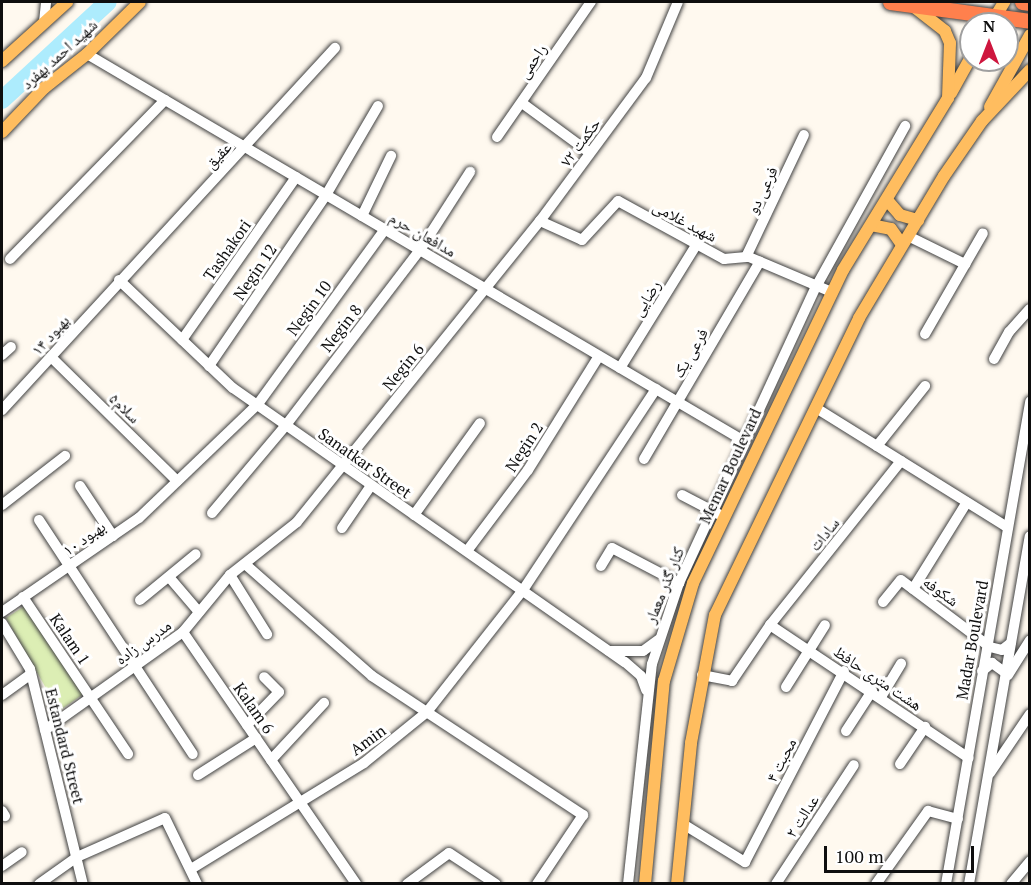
<!DOCTYPE html>
<html>
<head>
<meta charset="utf-8">
<style>
  body { margin:0 }
  #map { position:relative; width:1031px; height:885px; overflow:hidden; background:#fff9ef; font-family:"PT Serif","Noto Naskh Arabic",serif }
  div>[style] { position:absolute }
  .green>* { inset:0; background:#dceeb4 }
  .river>* { height:18px; margin:-9px; padding:0 9px; transform-origin:9px; border-radius:9px; background:#adecfd }
  .roads { filter:drop-shadow(0 0 2px #414141) drop-shadow(0 0 2px #414141) }
  .minor>* { height:10px; margin:-5px; padding:0 5px; transform-origin:5px; border-radius:5px; background:#fff }
  .major>* { height:12px; margin:-6px; padding:0 6px; transform-origin:6px; border-radius:6px; background:#ffbd5f }
  .highway>* { height:15px; margin:-7.5px; padding:0 7.5px; transform-origin:7.5px; border-radius:7.5px; background:#ff804d }
  span { translate:-50% -50%; white-space:nowrap; text-align:center; line-height:1.15; -webkit-text-stroke:6px #fff; paint-order:stroke }
  .street-label { font-size:16px; color:#0e0e0e }
  .frame { position:absolute; inset:0; border:3px solid #0e0e0e; pointer-events:none }
  .north { position:absolute; left:959px; top:12px; width:60px; height:60px; box-sizing:border-box; background:#fff; border:2px solid #9f9f9f; border-radius:50%; rotate:0deg; font-size:16px; font-weight:700; line-height:24px; text-align:center; color:#0e0e0e }
  .north::after { content:''; display:block; margin:auto; width:21px; height:27px; background:#ce163e; clip-path:polygon(50% 0,100% 100%,50% 72%,0 100%) }
  .scale { position:absolute; left:824px; top:846px; width:150px; height:27px; box-sizing:border-box; border:3px solid #0e0e0e; border-top:0; padding-left:8px; font-size:18px; line-height:21px; white-space:nowrap; color:#0e0e0e; -webkit-text-stroke:4px #fff; paint-order:stroke }
</style>
</head>
<body>
<div id="map">
  <div class="green">
    <div style="clip-path:polygon(26px 605px,85px 693px,59px 711px,6px 618px)"></div>
  </div>
  <div class="river">
    <div style="left:2px;top:100px;width:144px;rotate:-42.8deg"></div>
  </div>
  <div class="roads">
    <div class="minor">
      <div style="left:44px;top:22px;width:20px;rotate:-84deg"></div>
      <div style="left:87px;top:54px;width:763px;rotate:30.5deg"></div>
      <div style="left:522px;top:103px;width:84px;rotate:36.3deg"></div>
      <div style="left:497px;top:137px;width:165px;rotate:-55.2deg"></div>
      <div style="left:362px;top:216px;width:67px;rotate:-64.2deg"></div>
      <div style="left:540px;top:221px;width:46px;rotate:24.3deg"></div>
      <div style="left:582px;top:240px;width:53px;rotate:-47.3deg"></div>
      <div style="left:618px;top:201px;width:121px;rotate:28.7deg"></div>
      <div style="left:724px;top:259px;width:25px;rotate:-5deg"></div>
      <div style="left:749px;top:257px;width:90px;rotate:22.9deg"></div>
      <div style="left:908px;top:236px;width:64px;rotate:26.2deg"></div>
      <div style="left:746px;top:257px;width:135px;rotate:-64.6deg"></div>
      <div style="left:10px;top:259px;width:222px;rotate:-45.7deg"></div>
      <div style="left:119px;top:280px;width:157px;rotate:43.5deg"></div>
      <div style="left:233px;top:388px;width:478px;rotate:35deg"></div>
      <div style="left:625px;top:662px;width:21px;rotate:41deg"></div>
      <div style="left:641px;top:676px;width:15px;rotate:70deg"></div>
      <div style="left:925px;top:334px;width:116px;rotate:-60.1deg"></div>
      <div style="left:182px;top:340px;width:199px;rotate:-55deg"></div>
      <div style="left:2px;top:355px;width:12px;rotate:-42deg"></div>
      <div style="left:51px;top:357px;width:177px;rotate:44.5deg"></div>
      <div style="left:994px;top:359px;width:31px;rotate:-61deg"></div>
      <div style="left:1009px;top:332px;width:31px;rotate:-48deg"></div>
      <div style="left:209px;top:366px;width:207px;rotate:-55.6deg"></div>
      <div style="left:326px;top:195px;width:103px;rotate:-59.7deg"></div>
      <div style="left:620px;top:368px;width:146px;rotate:-58.2deg"></div>
      <div style="left:816px;top:408px;width:225px;rotate:31.9deg"></div>
      <div style="left:2px;top:410px;width:492px;rotate:-47.4deg"></div>
      <div style="left:877px;top:446px;width:77px;rotate:-51.3deg"></div>
      <div style="left:644px;top:459px;width:229px;rotate:-59.6deg"></div>
      <div style="left:80px;top:486px;width:60px;rotate:56.6deg"></div>
      <div style="left:682px;top:495px;width:47px;rotate:27.6deg"></div>
      <div style="left:2px;top:505px;width:80px;rotate:-37.9deg"></div>
      <div style="left:212px;top:513px;width:115px;rotate:-49.9deg"></div>
      <div style="left:286px;top:425px;width:220px;rotate:-52.6deg"></div>
      <div style="left:420px;top:250px;width:93px;rotate:-57.3deg"></div>
      <div style="left:414px;top:515px;width:113px;rotate:-54.3deg"></div>
      <div style="left:39px;top:520px;width:280px;rotate:56.7deg"></div>
      <div style="left:342px;top:528px;width:50px;rotate:-55.7deg"></div>
      <div style="left:467px;top:551px;width:101px;rotate:-53deg"></div>
      <div style="left:528px;top:470px;width:134px;rotate:-58.1deg"></div>
      <div style="left:245px;top:564px;width:169px;rotate:41.4deg"></div>
      <div style="left:372px;top:676px;width:253px;rotate:33.4deg"></div>
      <div style="left:583px;top:815px;width:83px;rotate:123.7deg"></div>
      <div style="left:601px;top:566px;width:21px;rotate:-59deg"></div>
      <div style="left:612px;top:548px;width:76px;rotate:27.6deg"></div>
      <div style="left:230px;top:575px;width:70px;rotate:57.9deg"></div>
      <div style="left:169px;top:577px;width:46px;rotate:49.4deg"></div>
      <div style="left:913px;top:589px;width:102px;rotate:-58.2deg"></div>
      <div style="left:23px;top:597px;width:189px;rotate:56.2deg"></div>
      <div style="left:140px;top:600px;width:72px;rotate:-39.4deg"></div>
      <div style="left:883px;top:602px;width:28px;rotate:-51deg"></div>
      <div style="left:901px;top:580px;width:111px;rotate:37deg"></div>
      <div style="left:990px;top:647px;width:12px;rotate:14deg"></div>
      <div style="left:1002px;top:650px;width:11px;rotate:-38deg"></div>
      <div style="left:2px;top:612px;width:166px;rotate:-34.5deg"></div>
      <div style="left:139px;top:518px;width:165px;rotate:-43.8deg"></div>
      <div style="left:258px;top:404px;width:216px;rotate:-54deg"></div>
      <div style="left:2px;top:623px;width:54px;rotate:58.7deg"></div>
      <div style="left:30px;top:669px;width:221px;rotate:76.2deg"></div>
      <div style="left:770px;top:625px;width:239px;rotate:33.8deg"></div>
      <div style="left:183px;top:632px;width:306px;rotate:55.5deg"></div>
      <div style="left:609px;top:651px;width:34px"></div>
      <div style="left:643px;top:651px;width:19px;rotate:-36deg"></div>
      <div style="left:982px;top:671px;width:13px;rotate:-39deg"></div>
      <div style="left:992px;top:663px;width:17px;rotate:36deg"></div>
      <div style="left:702px;top:675px;width:31px;rotate:11deg"></div>
      <div style="left:732px;top:681px;width:68px;rotate:-55.8deg"></div>
      <div style="left:770px;top:625px;width:210px;rotate:-51.4deg"></div>
      <div style="left:1008px;top:675px;width:41px;rotate:-57.8deg"></div>
      <div style="left:786px;top:687px;width:73px;rotate:-57.8deg"></div>
      <div style="left:2px;top:695px;width:36px;rotate:-36deg"></div>
      <div style="left:881px;top:697px;width:39px;rotate:-59deg"></div>
      <div style="left:247px;top:725px;width:46px;rotate:-45.9deg"></div>
      <div style="left:279px;top:692px;width:21px;rotate:-135deg"></div>
      <div style="left:45px;top:730px;width:169px;rotate:-35.4deg"></div>
      <div style="left:183px;top:632px;width:74px;rotate:-50.5deg"></div>
      <div style="left:230px;top:575px;width:85px;rotate:-38.3deg"></div>
      <div style="left:297px;top:522px;width:387px;rotate:-51.1deg"></div>
      <div style="left:540px;top:221px;width:178px;rotate:-53.5deg"></div>
      <div style="left:646px;top:78px;width:82px;rotate:-67.2deg"></div>
      <div style="left:846px;top:731px;width:48px;rotate:-57deg"></div>
      <div style="left:271px;top:760px;width:78px;rotate:-47.1deg"></div>
      <div style="left:900px;top:764px;width:45px;rotate:-56deg"></div>
      <div style="left:990px;top:773px;width:71px;rotate:-55.9deg"></div>
      <div style="left:198px;top:775px;width:69px;rotate:-32.5deg"></div>
      <div style="left:2px;top:811px;width:6px;rotate:59deg"></div>
      <div style="left:683px;top:824px;width:73px;rotate:31.5deg"></div>
      <div style="left:745px;top:862px;width:215px;rotate:-62.6deg"></div>
      <div style="left:2px;top:866px;width:24px;rotate:-35deg"></div>
      <div style="left:191px;top:869px;width:203px;rotate:-31.5deg"></div>
      <div style="left:364px;top:763px;width:81px;rotate:-39deg"></div>
      <div style="left:427px;top:712px;width:155px;rotate:-51.8deg"></div>
      <div style="left:523px;top:590px;width:241px;rotate:-56.5deg"></div>
      <div style="left:39px;top:884px;width:47px;rotate:-35.4deg"></div>
      <div style="left:77px;top:857px;width:96px;rotate:-23.9deg"></div>
      <div style="left:165px;top:818px;width:73px;rotate:64.1deg"></div>
      <div style="left:407px;top:884px;width:52px;rotate:-36.4deg"></div>
      <div style="left:449px;top:853px;width:56px;rotate:33.4deg"></div>
      <div style="left:628px;top:884px;width:221px;rotate:-83.8deg"></div>
      <div style="left:652px;top:664px;width:85px;rotate:-71.6deg"></div>
      <div style="left:679px;top:583px;width:328px;rotate:-65.2deg"></div>
      <div style="left:817px;top:285px;width:182px;rotate:-61deg"></div>
      <div style="left:776px;top:884px;width:142px;rotate:-56.8deg"></div>
      <div style="left:876px;top:884px;width:90px;rotate:-54.5deg"></div>
      <div style="left:928px;top:811px;width:31px;rotate:15deg"></div>
      <div style="left:946px;top:884px;width:490px;rotate:-80.1deg"></div>
      <div style="left:969px;top:884px;width:353px;rotate:-80.1deg"></div>
      <div style="left:1011px;top:884px;width:30px;rotate:-50deg"></div>
    </div>
    <div class="major">
      <div style="left:991px;top:24px;width:26px;rotate:-59deg"></div>
      <div style="left:2px;top:61px;width:88px;rotate:-42.2deg"></div>
      <div style="left:951px;top:93px;width:41px;rotate:-60.9deg"></div>
      <div style="left:990px;top:107px;width:82px;rotate:-60.9deg"></div>
      <div style="left:2px;top:132px;width:61px;rotate:-46.3deg"></div>
      <div style="left:44px;top:88px;width:55px;rotate:-38.3deg"></div>
      <div style="left:87px;top:54px;width:74px;rotate:-44.5deg"></div>
      <div style="left:887px;top:200px;width:20px;rotate:49deg"></div>
      <div style="left:900px;top:215px;width:19px;rotate:16deg"></div>
      <div style="left:871px;top:225px;width:20px;rotate:11deg"></div>
      <div style="left:891px;top:229px;width:19px;rotate:55deg"></div>
      <div style="left:645px;top:884px;width:204px;rotate:-84.7deg"></div>
      <div style="left:664px;top:681px;width:102px;rotate:-73.5deg"></div>
      <div style="left:693px;top:583px;width:347px;rotate:-64.4deg"></div>
      <div style="left:843px;top:270px;width:202px;rotate:-58.6deg"></div>
      <div style="left:948px;top:98px;width:55px;rotate:-87.9deg"></div>
      <div style="left:950px;top:43px;width:13px;rotate:-113deg"></div>
      <div style="left:945px;top:31px;width:39px;rotate:-142deg"></div>
      <div style="left:677px;top:884px;width:142px;rotate:-84.3deg"></div>
      <div style="left:691px;top:743px;width:130px;rotate:-79.4deg"></div>
      <div style="left:715px;top:615px;width:330px;rotate:-64.1deg"></div>
      <div style="left:859px;top:318px;width:165px;rotate:-59.1deg"></div>
      <div style="left:944px;top:176px;width:67px;rotate:-55.4deg"></div>
      <div style="left:982px;top:121px;width:70px;rotate:-46.7deg"></div>
    </div>
    <div class="highway">
      <div style="left:890px;top:2px;width:141px;rotate:7.7deg"></div>
      <div style="left:1022px;top:2px;width:8px;rotate:7deg"></div>
    </div>
  </div>
  <div class="street-label">
    <span style="left:59px;top:54px;rotate:-42deg">شهید احمد بهفرد</span>
    <span style="left:532px;top:61px;rotate:-56deg">راحمی</span>
    <span style="left:580px;top:142px;rotate:-53deg">حکمت ۷۲</span>
    <span style="left:218px;top:155px;rotate:-46deg">عقیق</span>
    <span style="left:762px;top:190px;rotate:-64deg">فرعی دو</span>
    <span style="left:685px;top:221px;rotate:28deg">شهید غلامی</span>
    <span style="left:423px;top:234px;rotate:30deg">مدافعان حرم</span>
    <span style="left:227px;top:250px;rotate:-55deg">Tashakori</span>
    <span style="left:255px;top:272px;rotate:-56deg">Negin 12</span>
    <span style="left:646px;top:298px;rotate:-58deg">رضایی</span>
    <span style="left:309px;top:308px;rotate:-54deg">Negin 10</span>
    <span style="left:341px;top:328px;rotate:-52deg">Negin 8</span>
    <span style="left:50px;top:335px;rotate:-48deg">بهبود ۱۴</span>
    <span style="left:690px;top:353px;rotate:-60deg">فرعی یک</span>
    <span style="left:403px;top:367px;rotate:-51deg">Negin 6</span>
    <span style="left:125px;top:408px;rotate:44deg">سلام۵</span>
    <span style="left:524px;top:447px;rotate:-57deg">Negin 2</span>
    <span style="left:365px;top:463px;rotate:35deg">Sanatkar Street</span>
    <span style="left:730px;top:466px;rotate:-65deg">Memar Boulevard</span>
    <span style="left:824px;top:534px;rotate:-51deg">سادات</span>
    <span style="left:84px;top:538px;rotate:-35deg">بهبود ۱۰</span>
    <span style="left:664px;top:585px;rotate:-68deg">کنار گذر معمار</span>
    <span style="left:941px;top:591px;rotate:36deg">شکوفه</span>
    <span style="left:70px;top:639px;rotate:56deg">Kalam 1</span>
    <span style="left:972px;top:640px;rotate:-80deg">Madar Boulevard</span>
    <span style="left:143px;top:642px;rotate:-36deg">مدرس زاده</span>
    <span style="left:878px;top:678px;rotate:34deg">هشت متری حافظ</span>
    <span style="left:254px;top:708px;rotate:55deg">Kalam 6</span>
    <span style="left:368px;top:740px;rotate:-36deg">Amin</span>
    <span style="left:65px;top:746px;rotate:76deg">Estandard Street</span>
    <span style="left:781px;top:760px;rotate:-63deg">محبت ۴</span>
    <span style="left:802px;top:816px;rotate:-57deg">عدالت ۲</span>
  </div>
  <div class="frame"></div>
  <div class="north">N</div>
  <div class="scale">100 m</div>
</div>
</body>
</html>
